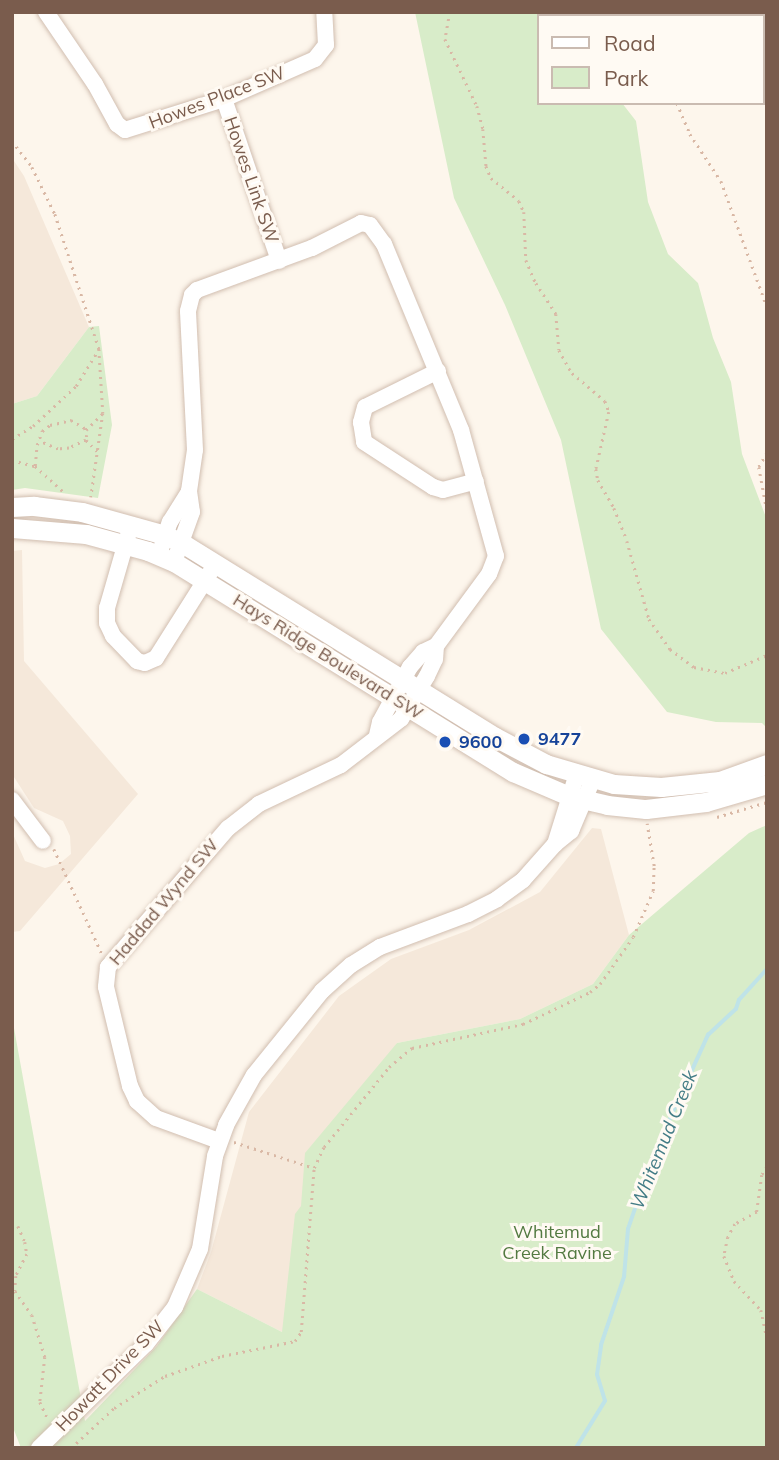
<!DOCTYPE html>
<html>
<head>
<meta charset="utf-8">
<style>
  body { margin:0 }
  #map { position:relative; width:779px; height:1460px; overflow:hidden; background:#fdf6ec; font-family:Mulish,sans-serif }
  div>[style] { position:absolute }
  .residential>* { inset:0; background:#f5e8da }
  .green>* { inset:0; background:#d8ecc9 }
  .stream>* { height:3.5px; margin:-1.75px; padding:0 1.75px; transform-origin:1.75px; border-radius:1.75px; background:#bfe3e8 }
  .path>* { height:2.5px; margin-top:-1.25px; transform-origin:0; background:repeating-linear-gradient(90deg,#d9b8a5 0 2px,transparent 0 7px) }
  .roads { filter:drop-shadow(0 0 2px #d1beb0) drop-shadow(0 0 2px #d1beb0) }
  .minor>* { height:16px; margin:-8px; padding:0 8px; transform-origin:8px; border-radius:8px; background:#fff }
  .tertiary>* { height:19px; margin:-9.5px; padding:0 9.5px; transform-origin:9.5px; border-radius:9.5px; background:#fff }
  .dots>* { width:19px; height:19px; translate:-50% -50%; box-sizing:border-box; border:4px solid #fffaf3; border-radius:50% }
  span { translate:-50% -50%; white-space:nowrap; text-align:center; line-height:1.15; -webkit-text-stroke:6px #fffaf3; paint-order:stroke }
  .street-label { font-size:18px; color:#7a5c4d }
  .transit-label { font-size:18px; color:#164399; font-weight:700 }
  .left { translate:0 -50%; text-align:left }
  .park-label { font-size:18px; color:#537a41 }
  .water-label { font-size:19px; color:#437c86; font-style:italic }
  .frame { position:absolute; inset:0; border:14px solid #7a5c4d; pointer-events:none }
  .legend { position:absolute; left:537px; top:14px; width:228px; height:91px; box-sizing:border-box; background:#fffaf3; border:2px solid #cabbb1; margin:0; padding:9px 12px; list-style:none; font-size:21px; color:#7a5c4d }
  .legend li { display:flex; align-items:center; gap:14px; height:35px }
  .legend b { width:35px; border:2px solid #cabbb1 }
</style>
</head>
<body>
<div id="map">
  <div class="residential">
    <div style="clip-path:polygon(12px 158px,24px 176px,89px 327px,37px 396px,12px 404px)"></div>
    <div style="clip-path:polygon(22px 550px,24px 661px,138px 794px,20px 931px,12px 932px,12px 832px,25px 861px,45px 868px,59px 864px,71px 854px,70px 836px,63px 821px,34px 808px,12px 774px,12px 551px)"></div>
    <div style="clip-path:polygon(592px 828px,601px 829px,629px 935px,593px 984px,520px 1019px,397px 1043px,290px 1336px,197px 1289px,211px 1252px,249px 1112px,339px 996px,391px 959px,469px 930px,540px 892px)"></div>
  </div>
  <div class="green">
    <div style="clip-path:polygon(415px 12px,569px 12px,571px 16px,539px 16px,539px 103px,622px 103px,636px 121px,648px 202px,668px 254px,698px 283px,713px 338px,731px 382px,742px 454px,767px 520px,767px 728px,762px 723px,716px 722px,667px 712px,601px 629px,561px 440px,505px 305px,454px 198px)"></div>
    <div style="clip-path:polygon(99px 326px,112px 425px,98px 498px,25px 488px,12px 490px,12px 404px,37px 396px,89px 327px)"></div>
    <div style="clip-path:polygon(767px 825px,767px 1448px,21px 1448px,12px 1425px,12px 1017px,85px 1421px,157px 1346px,197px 1289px,282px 1332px,295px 1214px,301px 1206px,305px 1153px,397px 1043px,520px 1019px,593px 984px,629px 935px,749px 833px)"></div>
  </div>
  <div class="stream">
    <div style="left:576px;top:1448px;width:55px;rotate:-58.3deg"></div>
    <div style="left:605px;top:1401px;width:27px;rotate:-107deg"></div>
    <div style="left:597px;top:1375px;width:30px;rotate:-82deg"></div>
    <div style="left:601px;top:1345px;width:72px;rotate:-71.3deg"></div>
    <div style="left:624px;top:1277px;width:48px;rotate:-85.2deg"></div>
    <div style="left:628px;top:1229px;width:79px;rotate:-70.9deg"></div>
    <div style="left:654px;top:1154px;width:131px;rotate:-65.6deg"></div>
    <div style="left:708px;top:1035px;width:38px;rotate:-43deg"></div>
    <div style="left:736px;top:1009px;width:9px;rotate:-72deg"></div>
    <div style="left:739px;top:1000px;width:42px;rotate:-47.9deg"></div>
  </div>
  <div class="path">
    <div style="left:450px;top:12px;width:27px;rotate:100deg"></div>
    <div style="left:445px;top:39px;width:74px;rotate:64.5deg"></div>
    <div style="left:477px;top:106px;width:24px;rotate:75deg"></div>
    <div style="left:483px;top:129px;width:37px;rotate:85deg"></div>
    <div style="left:486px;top:166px;width:13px;rotate:67deg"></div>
    <div style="left:491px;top:178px;width:36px;rotate:39deg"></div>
    <div style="left:519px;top:201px;width:12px;rotate:66deg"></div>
    <div style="left:524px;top:212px;width:48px;rotate:87.6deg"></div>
    <div style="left:526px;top:260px;width:25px;rotate:67deg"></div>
    <div style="left:536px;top:283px;width:37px;rotate:57deg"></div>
    <div style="left:556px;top:314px;width:36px;rotate:85deg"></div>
    <div style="left:559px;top:350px;width:26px;rotate:61deg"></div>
    <div style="left:572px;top:373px;width:43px;rotate:40.3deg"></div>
    <div style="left:605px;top:401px;width:12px;rotate:70deg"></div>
    <div style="left:609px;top:412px;width:58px;rotate:102.8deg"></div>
    <div style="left:596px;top:469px;width:11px;rotate:80deg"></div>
    <div style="left:598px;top:480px;width:32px;rotate:60deg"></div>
    <div style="left:614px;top:508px;width:35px;rotate:68deg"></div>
    <div style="left:627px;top:541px;width:81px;rotate:74.2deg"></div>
    <div style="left:649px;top:619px;width:37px;rotate:55deg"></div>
    <div style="left:670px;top:649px;width:30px;rotate:37deg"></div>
    <div style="left:694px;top:667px;width:32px;rotate:11deg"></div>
    <div style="left:725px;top:673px;width:46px;rotate:-23.2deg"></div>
    <div style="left:660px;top:12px;width:4px;rotate:76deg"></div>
    <div style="left:677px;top:103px;width:34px;rotate:67deg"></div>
    <div style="left:690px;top:134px;width:56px;rotate:56.6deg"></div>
    <div style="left:721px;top:181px;width:134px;rotate:69.9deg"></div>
    <div style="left:12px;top:141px;width:33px;rotate:52deg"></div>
    <div style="left:32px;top:167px;width:52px;rotate:63.9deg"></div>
    <div style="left:55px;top:214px;width:142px;rotate:71.9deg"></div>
    <div style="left:99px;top:349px;width:64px;rotate:86.4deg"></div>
    <div style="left:103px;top:413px;width:85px;rotate:98.1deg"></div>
    <div style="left:86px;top:430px;width:24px;rotate:-45deg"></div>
    <div style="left:12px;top:439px;width:25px;rotate:-32deg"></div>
    <div style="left:33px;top:426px;width:59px;rotate:-42.9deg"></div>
    <div style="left:76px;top:386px;width:44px;rotate:-58.1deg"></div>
    <div style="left:86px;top:440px;width:16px;rotate:45deg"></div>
    <div style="left:767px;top:453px;width:16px;rotate:120deg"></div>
    <div style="left:759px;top:467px;width:45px;rotate:79.7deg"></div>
    <div style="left:12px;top:460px;width:24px;rotate:15deg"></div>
    <div style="left:35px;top:466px;width:39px;rotate:42deg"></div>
    <div style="left:35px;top:466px;width:21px;rotate:-85deg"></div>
    <div style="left:37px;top:445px;width:15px;rotate:-70deg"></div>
    <div style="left:42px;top:431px;width:10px;rotate:-37deg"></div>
    <div style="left:50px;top:425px;width:22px;rotate:-13deg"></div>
    <div style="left:71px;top:420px;width:16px;rotate:30deg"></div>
    <div style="left:85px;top:428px;width:7px;rotate:74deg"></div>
    <div style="left:87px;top:435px;width:5px;rotate:101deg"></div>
    <div style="left:86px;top:440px;width:19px;rotate:155deg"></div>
    <div style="left:69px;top:448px;width:11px;rotate:175deg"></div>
    <div style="left:58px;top:449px;width:21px;rotate:-157deg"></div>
    <div style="left:717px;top:817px;width:52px;rotate:-16.7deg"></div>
    <div style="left:54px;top:849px;width:115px;rotate:65.4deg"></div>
    <div style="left:234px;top:1142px;width:84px;rotate:18deg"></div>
    <div style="left:767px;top:1167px;width:9px;rotate:122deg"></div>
    <div style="left:762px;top:1175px;width:37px;rotate:98deg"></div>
    <div style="left:757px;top:1212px;width:25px;rotate:151deg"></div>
    <div style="left:735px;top:1224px;width:15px;rotate:118deg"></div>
    <div style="left:728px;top:1237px;width:19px;rotate:102deg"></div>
    <div style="left:724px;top:1256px;width:27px;rotate:68deg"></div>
    <div style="left:734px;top:1281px;width:40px;rotate:47deg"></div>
    <div style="left:761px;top:1310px;width:30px;rotate:78deg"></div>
    <div style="left:12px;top:1225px;width:6px;rotate:9deg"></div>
    <div style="left:18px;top:1226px;width:17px;rotate:66deg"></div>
    <div style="left:25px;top:1242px;width:12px;rotate:81deg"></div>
    <div style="left:27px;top:1254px;width:25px;rotate:117deg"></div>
    <div style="left:16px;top:1276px;width:15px;rotate:94deg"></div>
    <div style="left:15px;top:1291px;width:29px;rotate:55deg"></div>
    <div style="left:32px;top:1315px;width:44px;rotate:72.8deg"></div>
    <div style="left:45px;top:1357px;width:45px;rotate:96.3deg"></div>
    <div style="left:40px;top:1402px;width:19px;rotate:65deg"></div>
    <div style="left:71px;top:1448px;width:59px;rotate:-42.9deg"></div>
    <div style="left:114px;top:1408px;width:60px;rotate:-32.1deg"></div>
    <div style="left:165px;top:1376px;width:60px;rotate:-19.3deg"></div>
    <div style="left:222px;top:1356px;width:75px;rotate:-11.6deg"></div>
    <div style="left:295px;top:1341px;width:11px;rotate:-56deg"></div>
    <div style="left:301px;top:1332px;width:165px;rotate:-85.5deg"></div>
    <div style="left:314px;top:1168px;width:23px;rotate:-65deg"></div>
    <div style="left:324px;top:1147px;width:103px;rotate:-50.9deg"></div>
    <div style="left:389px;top:1067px;width:30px;rotate:-40deg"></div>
    <div style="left:412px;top:1048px;width:114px;rotate:-12.2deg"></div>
    <div style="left:523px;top:1024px;width:74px;rotate:-25.5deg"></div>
    <div style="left:590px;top:992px;width:13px;rotate:-39deg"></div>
    <div style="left:600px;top:984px;width:57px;rotate:-54.9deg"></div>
    <div style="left:633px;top:937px;width:50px;rotate:-66.5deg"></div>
    <div style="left:653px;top:891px;width:25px;rotate:-88deg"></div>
    <div style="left:654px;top:866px;width:43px;rotate:-99.5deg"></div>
  </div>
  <div class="roads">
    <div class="minor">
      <div style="left:46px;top:12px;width:87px;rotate:55.8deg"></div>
      <div style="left:95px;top:84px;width:46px;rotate:61.2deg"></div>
      <div style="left:117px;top:124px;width:10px;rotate:37deg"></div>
      <div style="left:125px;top:130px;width:104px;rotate:-17.4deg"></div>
      <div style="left:224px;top:99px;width:99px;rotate:-23.7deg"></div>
      <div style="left:315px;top:59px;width:18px;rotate:-52deg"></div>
      <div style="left:326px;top:45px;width:33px;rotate:-93deg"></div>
      <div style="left:224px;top:99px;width:171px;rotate:71.2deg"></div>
      <div style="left:438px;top:371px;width:81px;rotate:153.7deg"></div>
      <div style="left:365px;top:407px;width:16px;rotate:105deg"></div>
      <div style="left:361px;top:422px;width:20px;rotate:81deg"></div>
      <div style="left:364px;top:442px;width:82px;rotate:33.1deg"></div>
      <div style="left:433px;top:487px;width:10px;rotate:17deg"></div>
      <div style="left:443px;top:490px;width:34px;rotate:-15deg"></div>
      <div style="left:189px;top:491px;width:41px;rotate:-81.7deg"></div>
      <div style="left:195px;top:450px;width:139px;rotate:-92.9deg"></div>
      <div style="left:188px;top:311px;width:16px;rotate:-76deg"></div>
      <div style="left:192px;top:295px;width:7px;rotate:-45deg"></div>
      <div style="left:197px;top:290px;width:122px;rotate:-20.1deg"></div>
      <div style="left:312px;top:248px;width:55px;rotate:-27deg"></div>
      <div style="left:361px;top:223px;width:9px;rotate:13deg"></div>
      <div style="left:370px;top:225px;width:24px;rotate:54deg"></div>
      <div style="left:384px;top:244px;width:201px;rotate:67.5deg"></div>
      <div style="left:461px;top:430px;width:131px;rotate:74.5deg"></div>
      <div style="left:496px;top:556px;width:19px;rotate:111deg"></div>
      <div style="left:489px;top:574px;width:89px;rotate:126.4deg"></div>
      <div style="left:436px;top:646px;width:13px;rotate:94deg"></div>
      <div style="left:435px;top:659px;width:19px;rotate:115deg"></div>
      <div style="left:427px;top:676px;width:50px;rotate:121.2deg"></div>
      <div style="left:401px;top:719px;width:76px;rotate:142.5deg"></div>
      <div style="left:341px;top:765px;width:91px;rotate:154.6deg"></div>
      <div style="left:259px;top:804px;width:39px;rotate:142deg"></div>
      <div style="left:228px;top:828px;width:184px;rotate:130.8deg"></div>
      <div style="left:108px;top:967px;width:20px;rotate:96deg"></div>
      <div style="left:106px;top:987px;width:102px;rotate:76.4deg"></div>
      <div style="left:130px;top:1086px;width:17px;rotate:65deg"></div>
      <div style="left:137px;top:1101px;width:25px;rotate:42deg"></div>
      <div style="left:156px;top:1118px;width:67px;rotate:20.1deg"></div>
      <div style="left:131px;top:525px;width:86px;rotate:106.1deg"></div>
      <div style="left:107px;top:608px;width:15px;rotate:90deg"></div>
      <div style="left:107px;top:623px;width:14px;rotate:65deg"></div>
      <div style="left:113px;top:636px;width:35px;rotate:46deg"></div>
      <div style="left:137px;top:661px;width:8px;rotate:14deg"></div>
      <div style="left:145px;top:663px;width:12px;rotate:-24deg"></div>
      <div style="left:156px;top:658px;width:103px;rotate:-57.7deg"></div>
      <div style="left:159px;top:555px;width:35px;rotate:-72deg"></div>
      <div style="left:170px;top:522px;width:36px;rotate:-58deg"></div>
      <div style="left:189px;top:491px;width:21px;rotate:82deg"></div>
      <div style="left:192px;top:512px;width:53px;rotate:109.8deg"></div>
      <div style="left:377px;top:735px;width:13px;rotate:-77deg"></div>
      <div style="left:380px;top:722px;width:63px;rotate:-61.4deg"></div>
      <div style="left:410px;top:667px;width:20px;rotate:-49deg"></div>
      <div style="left:423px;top:652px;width:14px;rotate:-25deg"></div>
      <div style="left:12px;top:800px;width:51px;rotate:52.9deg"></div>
      <div style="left:555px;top:844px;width:73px;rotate:-72.6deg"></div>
      <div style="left:39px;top:1448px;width:149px;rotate:-44.2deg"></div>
      <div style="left:146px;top:1344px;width:47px;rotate:-51.9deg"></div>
      <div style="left:175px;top:1307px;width:63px;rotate:-66.7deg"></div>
      <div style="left:200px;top:1249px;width:94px;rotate:-80.8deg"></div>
      <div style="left:215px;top:1156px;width:33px;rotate:-70deg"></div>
      <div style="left:226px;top:1125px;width:57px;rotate:-60.8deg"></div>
      <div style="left:254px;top:1075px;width:108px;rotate:-51deg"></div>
      <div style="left:322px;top:991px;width:39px;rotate:-42deg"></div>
      <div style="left:351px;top:965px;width:34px;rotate:-32deg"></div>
      <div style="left:380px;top:947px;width:94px;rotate:-20.6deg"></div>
      <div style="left:468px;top:914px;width:33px;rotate:-27deg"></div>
      <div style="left:497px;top:899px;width:32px;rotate:-36deg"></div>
      <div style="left:523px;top:880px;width:48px;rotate:-48.4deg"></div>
      <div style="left:555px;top:844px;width:21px;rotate:-39deg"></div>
      <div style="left:571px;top:831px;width:56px;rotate:-67.1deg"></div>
    </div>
    <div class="tertiary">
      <div style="left:12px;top:507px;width:22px;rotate:-3deg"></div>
      <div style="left:34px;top:506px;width:48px;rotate:7.1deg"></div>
      <div style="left:82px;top:512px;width:86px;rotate:15.5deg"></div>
      <div style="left:165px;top:535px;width:19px;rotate:25deg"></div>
      <div style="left:182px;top:543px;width:368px;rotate:31.8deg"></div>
      <div style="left:495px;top:737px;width:58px;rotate:27.9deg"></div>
      <div style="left:546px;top:764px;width:71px;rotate:16.4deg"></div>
      <div style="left:614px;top:784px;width:47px;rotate:3.7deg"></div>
      <div style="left:661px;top:787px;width:59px;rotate:-5.8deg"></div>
      <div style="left:720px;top:781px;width:50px;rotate:-19.9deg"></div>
      <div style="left:12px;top:528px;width:74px;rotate:4.6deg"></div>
      <div style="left:86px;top:534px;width:64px;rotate:15.3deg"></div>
      <div style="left:148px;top:551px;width:28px;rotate:23deg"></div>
      <div style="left:174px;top:562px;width:399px;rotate:31.8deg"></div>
      <div style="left:513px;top:772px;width:61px;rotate:23.2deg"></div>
      <div style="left:569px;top:796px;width:39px;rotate:13deg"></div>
      <div style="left:607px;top:805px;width:39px;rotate:6deg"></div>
      <div style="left:646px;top:809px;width:60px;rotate:-6.7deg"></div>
      <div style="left:706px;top:802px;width:64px;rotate:-16.4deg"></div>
    </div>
  </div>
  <div class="dots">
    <div style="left:524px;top:739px;background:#1a4fb4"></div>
    <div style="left:445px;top:742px;background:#1a4fb4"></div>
  </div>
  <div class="street-label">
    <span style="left:217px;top:98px;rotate:-21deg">Howes Place SW</span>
    <span style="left:251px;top:180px;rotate:71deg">Howes Link SW</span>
    <span style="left:328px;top:657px;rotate:32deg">Hays Ridge Boulevard SW</span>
    <span style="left:164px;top:902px;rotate:-50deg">Haddad Wynd SW</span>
    <span style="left:110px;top:1376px;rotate:-46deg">Howatt Drive SW</span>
  </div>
  <div class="transit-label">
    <span class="left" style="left:538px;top:739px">9477</span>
    <span class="left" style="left:459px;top:742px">9600</span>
  </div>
  <div class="park-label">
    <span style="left:557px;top:1243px">Whitemud<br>Creek Ravine</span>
  </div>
  <div class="water-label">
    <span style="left:664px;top:1140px;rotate:-68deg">Whitemud Creek</span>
  </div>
  <div class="frame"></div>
  <ul class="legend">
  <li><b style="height:9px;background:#fff"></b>Road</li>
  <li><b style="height:19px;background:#d8ecc9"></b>Park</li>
  </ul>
</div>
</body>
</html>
